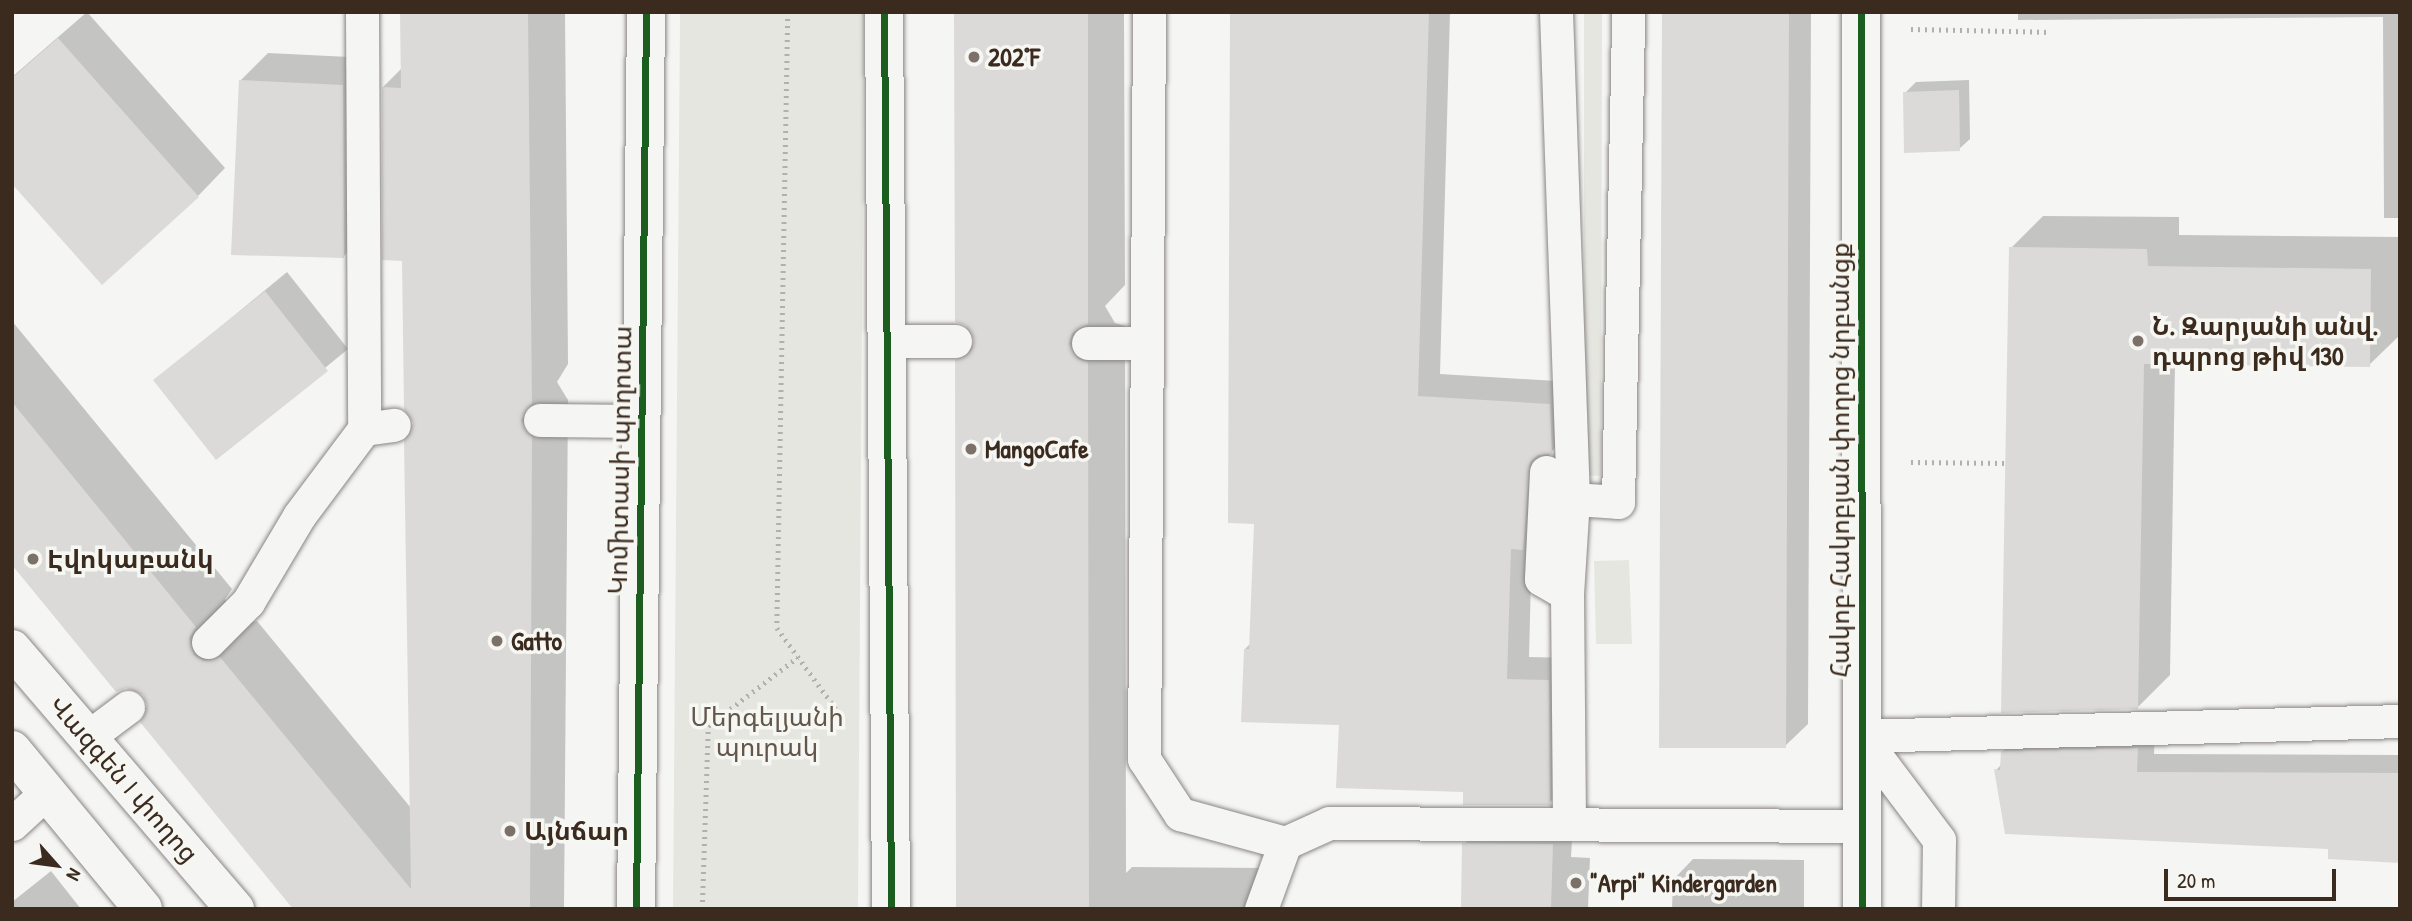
<!DOCTYPE html>
<html>
<head>
<meta charset="utf-8">
<style>
  body { margin:0 }
  #map { position:relative; width:2412px; height:921px; overflow:hidden; background:#f5f5f3; font-family:"Patrick Hand","Noto Sans Armenian",sans-serif }
  div>[style] { position:absolute }
  .green>* { inset:0; background:#e6e6e1 }
  .shadow>* { inset:0; background:#0003 }
  .building>* { inset:0; background:#dbdad8 }
  .path>* { height:4.5px; margin-top:-2.25px; transform-origin:0; background:repeating-linear-gradient(90deg,#b2b0ae 0 2px,transparent 0 7px) }
  .roads { filter:drop-shadow(0 0 2px #8a8683) drop-shadow(0 0 2px #8a8683) }
  .lane>* { height:33px; margin:-16.5px; padding:0 16.5px; transform-origin:16.5px; border-radius:16.5px; background:#f5f5f3 }
  .street>* { height:38px; margin:-19px; padding:0 19px; transform-origin:19px; border-radius:19px; background:#f5f5f3 }
  .secondary>* { height:38px; margin:-19px; padding:0 19px; transform-origin:19px; border-radius:19px; background:#f5f5f3 }
  .primary>* { height:38px; margin:-19px; padding:0 19px; transform-origin:19px; border-radius:19px; background:#f5f5f3 }
  .cycleway>* { height:7px; margin:-3.5px; padding:0 3.5px; transform-origin:3.5px; border-radius:3.5px; background:#1b5e20 }
  .dots>* { width:19px; height:19px; translate:-50% -50%; box-sizing:border-box; border:4px solid #f6f6f2; border-radius:50% }
  span { translate:-50% -50%; white-space:nowrap; text-align:center; line-height:1.15; -webkit-text-stroke:7px #f6f6f2; paint-order:stroke }
  .poi-label { font-size:26px; color:#3b2a1e; font-weight:700 }
  .left { translate:0 -50%; text-align:left }
  .street-label { font-size:26px; color:#3b2a1e }
  .park-label { font-size:26px; color:#63564b }
  .frame { position:absolute; inset:0; border:14px solid #3b2a1e; pointer-events:none }
  .north { position:absolute; left:21px; top:830px; width:70px; height:70px; -webkit-text-stroke:5px #f6f6f2; paint-order:stroke; rotate:118deg; font-size:19px; font-weight:700; line-height:28px; text-align:center; color:#3b2a1e }
  .north::after { content:''; display:block; margin:auto; width:24px; height:32px; background:#3b2a1e; clip-path:polygon(50% 0,100% 100%,50% 72%,0 100%) }
  .scale { position:absolute; left:2164px; top:869px; width:172px; height:32px; box-sizing:border-box; border:4px solid #3b2a1e; border-top:0; padding-left:9px; font-size:21px; line-height:24px; white-space:nowrap; color:#3b2a1e; -webkit-text-stroke:5px #f6f6f2; paint-order:stroke }
</style>
</head>
<body>
<div id="map">
  <div class="green">
    <div style="clip-path:polygon(680px 12px,864px 12px,858px 909px,673px 909px)"></div>
    <div style="clip-path:polygon(1584px 12px,1602px 12px,1601px 476px,1584px 475px)"></div>
    <div style="clip-path:polygon(1629px 560px,1632px 644px,1596px 644px,1594px 561px)"></div>
  </div>
  <div class="shadow">
    <div style="clip-path:polygon(87px 12px,225px 168px,198px 196px,12px 182px,12px 77px)"></div>
    <div style="clip-path:polygon(402px 12px,565px 12px,568px 364px,557px 382px,568px 400px,564px 909px,297px 909px,144px 694px,12px 563px,12px 321px,232px 589px,225px 599px,230px 618px,241px 625px,257px 621px,411px 808px,415px 423px,404px 259px,383px 87px,402px 68px)"></div>
    <div style="clip-path:polygon(956px 12px,1124px 12px,1125px 285px,1105px 306px,1115px 323px,1125px 326px,1126px 873px,1132px 867px,1268px 868px,1267px 909px,957px 909px,956px 361px,976px 342px)"></div>
    <div style="clip-path:polygon(1232px 12px,1450px 12px,1440px 374px,1572px 382px,1574px 430px,1550px 453px,1545px 525px,1532px 538px,1529px 657px,1570px 658px,1571px 781px,1549px 803px,1465px 790px,1341px 723px,1245px 649px,1251px 643px,1255px 522px)"></div>
    <div style="clip-path:polygon(1664px 12px,1811px 12px,1808px 724px,1785px 746px)"></div>
    <div style="clip-path:polygon(2018px 12px,2400px 12px,2400px 218px,2384px 218px,2383px 17px,2018px 20px)"></div>
    <div style="clip-path:polygon(268px 53px,370px 58px,371px 229px,343px 257px,240px 81px)"></div>
    <div style="clip-path:polygon(1969px 80px,1970px 139px,1959px 149px,1905px 93px,1916px 82px)"></div>
    <div style="clip-path:polygon(2043px 216px,2179px 217px,2179px 235px,2400px 237px,2400px 335px,2369px 365px,2175px 363px,2170px 675px,2138px 707px,2011px 248px)"></div>
    <div style="clip-path:polygon(287px 272px,348px 349px,217px 457px,156px 380px)"></div>
    <div style="clip-path:polygon(2155px 731px,2154px 754px,2400px 755px,2400px 851px,1996px 770px,2002px 764px,2002px 752px,2020px 734px)"></div>
    <div style="clip-path:polygon(1485px 823px,1573px 824px,1571px 857px,1590px 858px,1588px 909px,1463px 909px,1464px 844px)"></div>
    <div style="clip-path:polygon(1693px 859px,1804px 860px,1804px 909px,1672px 909px,1673px 880px)"></div>
    <div style="clip-path:polygon(51px 871px,81px 909px,12px 909px,12px 902px)"></div>
    <div style="clip-path:polygon(2400px 908px,2400px 909px,2228px 909px)"></div>
  </div>
  <div class="building">
    <div style="clip-path:polygon(400px 12px,528px 12px,532px 403px,521px 420px,532px 437px,530px 909px,293px 909px,140px 722px,147px 705px,143px 695px,126px 688px,116px 692px,12px 565px,12px 402px,196px 627px,189px 638px,194px 655px,204px 661px,220px 657px,411px 889px,404px 441px,413px 423px,404px 409px,402px 261px,382px 260px,382px 87px,401px 88px)"></div>
    <div style="clip-path:polygon(954px 12px,1088px 12px,1088px 324px,1072px 333px,1069px 344px,1078px 359px,1088px 362px,1089px 909px,956px 909px,955px 360px,971px 351px,974px 340px,965px 325px,955px 322px)"></div>
    <div style="clip-path:polygon(1230px 12px,1429px 12px,1418px 396px,1550px 404px,1552px 454px,1538px 455px,1530px 462px,1523px 550px,1511px 549px,1507px 679px,1549px 680px,1550px 805px,1463px 805px,1463px 792px,1336px 788px,1339px 725px,1241px 722px,1244px 649px,1249px 649px,1254px 524px,1228px 523px)"></div>
    <div style="clip-path:polygon(1662px 12px,1789px 12px,1786px 748px,1659px 748px)"></div>
    <div style="clip-path:polygon(58px 38px,199px 197px,102px 285px,12px 184px,12px 78px)"></div>
    <div style="clip-path:polygon(239px 80px,343px 85px,344px 258px,231px 255px)"></div>
    <div style="clip-path:polygon(1959px 90px,1960px 151px,1904px 153px,1903px 92px)"></div>
    <div style="clip-path:polygon(2009px 247px,2147px 249px,2148px 266px,2371px 269px,2370px 367px,2144px 364px,2138px 709px,2001px 713px)"></div>
    <div style="clip-path:polygon(265px 291px,328px 371px,216px 460px,153px 380px)"></div>
    <div style="clip-path:polygon(2138px 748px,2137px 772px,2400px 773px,2400px 863px,2328px 859px,2328px 849px,2005px 834px,1994px 769px,2000px 770px,2001px 751px)"></div>
    <div style="clip-path:polygon(1462px 843px,1553px 844px,1551px 909px,1461px 909px)"></div>
  </div>
  <div class="path">
    <div style="left:788px;top:12px;width:616px;rotate:91.02deg"></div>
    <div style="left:777px;top:628px;width:105px;rotate:53.9deg"></div>
    <div style="left:1911px;top:29px;width:139px;rotate:1.2deg"></div>
    <div style="left:1911px;top:462px;width:95px;rotate:0.6deg"></div>
    <div style="left:702px;top:909px;width:183px;rotate:-88.1deg"></div>
    <div style="left:708px;top:726px;width:113px;rotate:-37.5deg"></div>
  </div>
  <div class="roads">
    <div class="lane">
      <div style="left:362px;top:12px;width:417px;rotate:89.7deg"></div>
      <div style="left:1149px;top:12px;width:747px;rotate:90.38deg"></div>
      <div style="left:1144px;top:759px;width:66px;rotate:56.8deg"></div>
      <div style="left:1180px;top:814px;width:109px;rotate:15.4deg"></div>
      <div style="left:1556px;top:12px;width:487px;rotate:88deg"></div>
      <div style="left:888px;top:341px;width:67px"></div>
      <div style="left:1088px;top:343px;width:57px"></div>
      <div style="left:540px;top:420px;width:101px;rotate:0.6deg"></div>
      <div style="left:1546px;top:472px;width:107px;rotate:92.7deg"></div>
      <div style="left:1541px;top:579px;width:30px;rotate:30deg"></div>
      <div style="left:208px;top:642px;width:57px;rotate:-45deg"></div>
      <div style="left:248px;top:602px;width:100px;rotate:-59.3deg"></div>
      <div style="left:299px;top:516px;width:109px;rotate:-53.2deg"></div>
      <div style="left:364px;top:429px;width:30px;rotate:-8deg"></div>
      <div style="left:1861px;top:736px;width:539px;rotate:-1.59deg"></div>
      <div style="left:1861px;top:736px;width:130px;rotate:53.1deg"></div>
      <div style="left:1939px;top:840px;width:69px;rotate:90.8deg"></div>
      <div style="left:88px;top:737px;width:50px;rotate:-36.9deg"></div>
      <div style="left:1569px;top:823px;width:229px;rotate:-90.5deg"></div>
      <div style="left:1567px;top:594px;width:95px;rotate:-86.4deg"></div>
      <div style="left:1573px;top:499px;width:45px;rotate:3.8deg"></div>
      <div style="left:1618px;top:502px;width:490px;rotate:-88.8deg"></div>
      <div style="left:12px;top:824px;width:49px;rotate:-42.5deg"></div>
      <div style="left:1261px;top:909px;width:70px;rotate:-70deg"></div>
      <div style="left:1285px;top:843px;width:48px;rotate:-24.4deg"></div>
      <div style="left:1329px;top:823px;width:532px;rotate:0.32deg"></div>
    </div>
    <div class="street">
      <div style="left:1861px;top:12px;width:897px;rotate:89.94deg"></div>
    </div>
    <div class="secondary">
      <div style="left:884px;top:12px;width:897px;rotate:89.55deg"></div>
      <div style="left:636px;top:909px;width:897px;rotate:-89.36deg"></div>
    </div>
    <div class="primary">
      <div style="left:12px;top:649px;width:343px;rotate:49.4deg"></div>
      <div style="left:12px;top:750px;width:206px;rotate:50.5deg"></div>
    </div>
  </div>
  <div class="cycleway">
    <div style="left:884px;top:12px;width:897px;rotate:89.55deg"></div>
    <div style="left:1861px;top:12px;width:897px;rotate:89.94deg"></div>
    <div style="left:636px;top:909px;width:897px;rotate:-89.36deg"></div>
  </div>
  <div class="dots">
    <div style="left:974px;top:57px;background:#7c7169"></div>
    <div style="left:2138px;top:341px;background:#7c7169"></div>
    <div style="left:971px;top:449px;background:#7c7169"></div>
    <div style="left:33px;top:559px;background:#7c7169"></div>
    <div style="left:497px;top:641px;background:#7c7169"></div>
    <div style="left:510px;top:831px;background:#7c7169"></div>
    <div style="left:1576px;top:883px;background:#7c7169"></div>
  </div>
  <div class="poi-label">
    <span class="left" style="left:988px;top:57px">202°F</span>
    <span class="left" style="left:2152px;top:341px">Ն. Զարյանի անվ.<br>դպրոց թիվ 130</span>
    <span class="left" style="left:985px;top:449px">MangoCafe</span>
    <span class="left" style="left:47px;top:559px">Էվոկաբանկ</span>
    <span class="left" style="left:511px;top:641px">Gatto</span>
    <span class="left" style="left:524px;top:831px">Այնճար</span>
    <span class="left" style="left:1590px;top:883px">"Arpi" Kindergarden</span>
  </div>
  <div class="street-label">
    <span style="left:620px;top:460px;rotate:-89deg">Կոմիտասի պողոտա</span>
    <span style="left:1840px;top:460px;rotate:-90deg">Հակոբ Հակոբյան փողոց նրբանցք</span>
    <span style="left:124px;top:779px;rotate:49deg">Վազգեն I փողոց</span>
  </div>
  <div class="park-label">
    <span style="left:767px;top:732px">Մերգելյանի<br>պուրակ</span>
  </div>
  <div class="frame"></div>
  <div class="north">N</div>
  <div class="scale">20 m</div>
</div>
</body>
</html>
